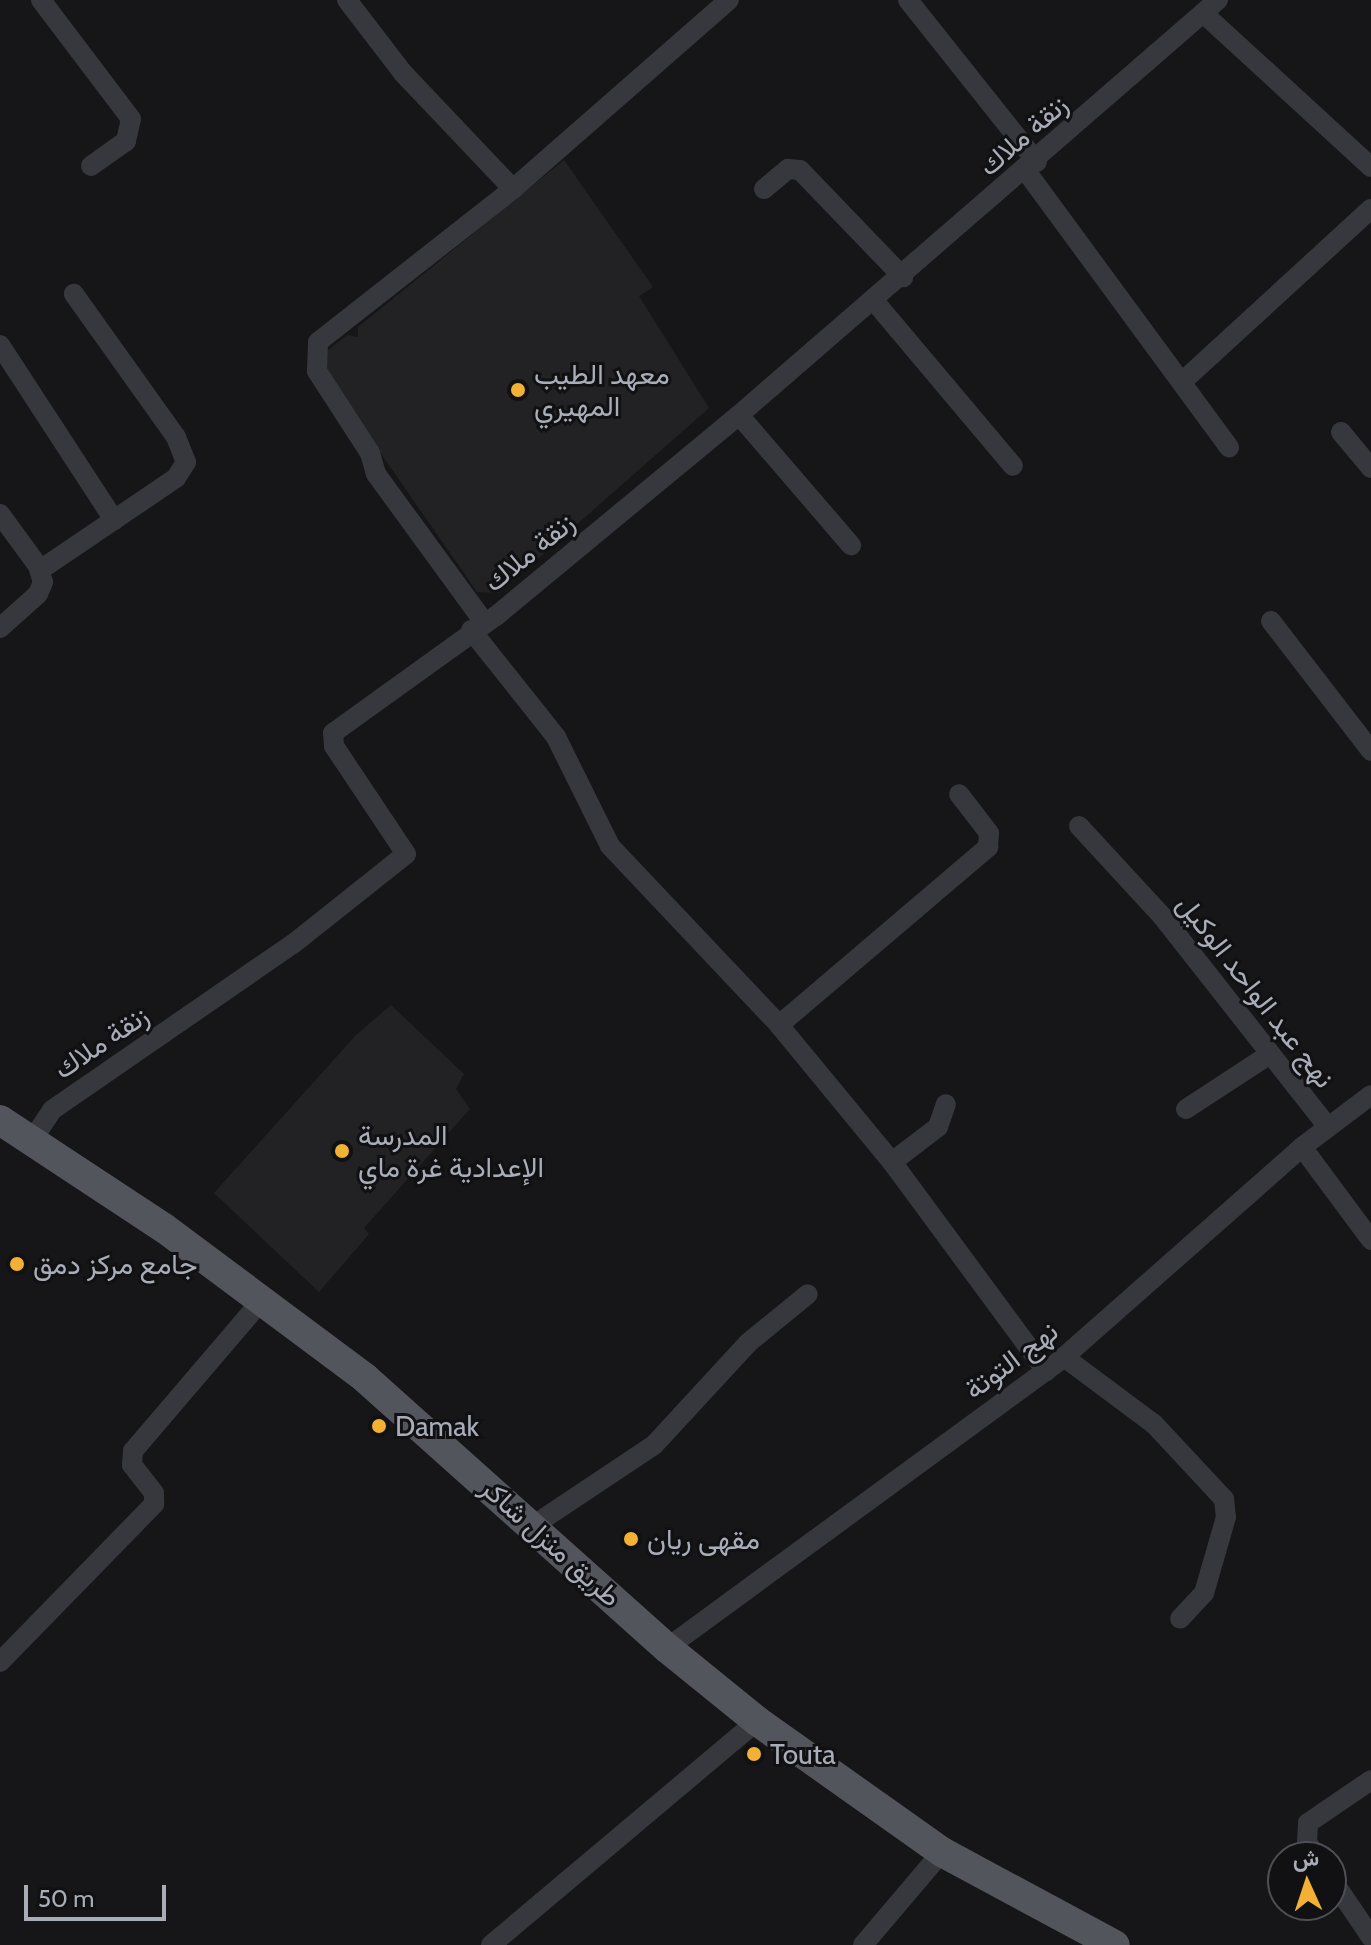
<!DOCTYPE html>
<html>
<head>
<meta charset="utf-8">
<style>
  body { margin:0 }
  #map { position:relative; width:1371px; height:1945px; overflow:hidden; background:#161618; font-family:Cabin,Vazirmatn,sans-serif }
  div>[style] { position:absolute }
  .built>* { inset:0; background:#222225 }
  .minor>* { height:20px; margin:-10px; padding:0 10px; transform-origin:10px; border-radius:10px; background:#37383d }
  .primary>* { height:30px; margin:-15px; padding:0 15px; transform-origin:15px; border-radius:15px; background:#53555c }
  .dots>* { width:22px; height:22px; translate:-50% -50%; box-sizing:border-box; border:4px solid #111113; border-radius:50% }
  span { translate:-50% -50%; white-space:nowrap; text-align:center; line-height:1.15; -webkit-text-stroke:6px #111113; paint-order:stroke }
  .street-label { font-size:28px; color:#a8adb8 }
  .poi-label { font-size:28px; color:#a8adb8 }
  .left { translate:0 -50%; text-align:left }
  .north { position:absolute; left:1267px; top:1841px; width:80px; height:80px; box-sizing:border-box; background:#111113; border:2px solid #4d4f55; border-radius:50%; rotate:357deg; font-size:22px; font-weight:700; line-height:32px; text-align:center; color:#a8adb8 }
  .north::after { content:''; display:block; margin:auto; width:28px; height:36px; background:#f2b134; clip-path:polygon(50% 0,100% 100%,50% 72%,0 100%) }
  .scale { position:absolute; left:24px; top:1885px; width:142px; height:36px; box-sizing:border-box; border:4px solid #a8adb8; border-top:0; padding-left:10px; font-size:24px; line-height:28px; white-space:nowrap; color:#a8adb8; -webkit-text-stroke:6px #111113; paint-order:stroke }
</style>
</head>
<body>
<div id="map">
  <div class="built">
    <div style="clip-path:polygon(564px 160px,653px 287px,639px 296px,709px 408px,499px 593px,477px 592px,325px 373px,327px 351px,347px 335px,358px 337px,358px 327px)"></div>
    <div style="clip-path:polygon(391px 1005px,464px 1074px,456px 1089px,470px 1109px,364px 1228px,369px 1234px,319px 1292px,214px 1193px,356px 1035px)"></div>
  </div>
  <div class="minor">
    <div style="left:41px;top:0;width:149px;rotate:52.9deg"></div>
    <div style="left:131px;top:119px;width:23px;rotate:103deg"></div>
    <div style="left:126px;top:141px;width:43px;rotate:144.5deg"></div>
    <div style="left:347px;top:0;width:92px;rotate:52.5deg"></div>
    <div style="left:403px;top:73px;width:160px;rotate:46.5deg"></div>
    <div style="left:908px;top:0;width:207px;rotate:51.5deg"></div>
    <div style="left:1203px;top:13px;width:228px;rotate:42.5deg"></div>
    <div style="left:1026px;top:171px;width:343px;rotate:53.7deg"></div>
    <div style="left:764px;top:189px;width:31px;rotate:-40deg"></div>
    <div style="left:788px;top:169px;width:12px;rotate:5deg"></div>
    <div style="left:800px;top:170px;width:149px;rotate:46.1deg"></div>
    <div style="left:875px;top:302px;width:214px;rotate:49.9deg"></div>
    <div style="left:0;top:345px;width:209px;rotate:56.9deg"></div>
    <div style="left:1183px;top:381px;width:255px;rotate:-42.5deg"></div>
    <div style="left:739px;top:415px;width:172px;rotate:49.3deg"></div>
    <div style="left:1341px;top:432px;width:47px;rotate:50.2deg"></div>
    <div style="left:0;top:514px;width:64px;rotate:53.8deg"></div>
    <div style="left:38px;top:566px;width:17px;rotate:73deg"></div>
    <div style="left:43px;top:582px;width:13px;rotate:113deg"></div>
    <div style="left:38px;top:594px;width:51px;rotate:138.2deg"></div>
    <div style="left:40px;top:570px;width:164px;rotate:-34.1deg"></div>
    <div style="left:176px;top:478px;width:19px;rotate:-58deg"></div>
    <div style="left:186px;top:462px;width:27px;rotate:-112deg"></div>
    <div style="left:176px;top:437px;width:176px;rotate:-125.5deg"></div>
    <div style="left:1271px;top:621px;width:164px;rotate:52.4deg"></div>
    <div style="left:484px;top:622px;width:183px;rotate:-126.1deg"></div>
    <div style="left:376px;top:474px;width:22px;rotate:-106deg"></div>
    <div style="left:370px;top:453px;width:98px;rotate:-122.9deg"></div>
    <div style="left:317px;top:371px;width:29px;rotate:-88deg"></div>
    <div style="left:318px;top:342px;width:248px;rotate:-38.1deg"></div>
    <div style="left:513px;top:189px;width:287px;rotate:-41.2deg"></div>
    <div style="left:471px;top:630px;width:137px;rotate:51.5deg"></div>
    <div style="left:556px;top:737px;width:122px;rotate:63.6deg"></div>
    <div style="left:610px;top:846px;width:246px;rotate:46.6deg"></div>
    <div style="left:779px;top:1025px;width:178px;rotate:50.5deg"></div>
    <div style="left:892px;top:1162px;width:260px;rotate:53.6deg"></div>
    <div style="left:1079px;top:826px;width:122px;rotate:47.3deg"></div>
    <div style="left:1162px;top:916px;width:267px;rotate:51.8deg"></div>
    <div style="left:779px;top:1025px;width:275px;rotate:-40.4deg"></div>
    <div style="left:988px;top:847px;width:14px;rotate:-86deg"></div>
    <div style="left:989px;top:833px;width:49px;rotate:-127.6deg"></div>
    <div style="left:1186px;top:1109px;width:100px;rotate:-33.2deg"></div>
    <div style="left:32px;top:1140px;width:36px;rotate:-56deg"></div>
    <div style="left:52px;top:1110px;width:293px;rotate:-34.6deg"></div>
    <div style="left:293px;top:944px;width:144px;rotate:-38.5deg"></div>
    <div style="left:406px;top:854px;width:130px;rotate:-123.7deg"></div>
    <div style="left:334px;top:746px;width:13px;rotate:-94deg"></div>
    <div style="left:333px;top:733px;width:201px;rotate:-35.7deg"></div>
    <div style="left:496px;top:616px;width:315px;rotate:-39.6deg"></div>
    <div style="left:739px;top:415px;width:634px;rotate:-40.91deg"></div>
    <div style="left:1302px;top:1147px;width:116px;rotate:53.4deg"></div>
    <div style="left:892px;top:1162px;width:58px;rotate:-37.3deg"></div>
    <div style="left:938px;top:1127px;width:24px;rotate:-71deg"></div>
    <div style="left:1064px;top:1357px;width:112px;rotate:36.7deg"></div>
    <div style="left:1154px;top:1424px;width:103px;rotate:47deg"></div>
    <div style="left:1224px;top:1499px;width:18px;rotate:84deg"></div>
    <div style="left:1226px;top:1517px;width:79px;rotate:106.1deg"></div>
    <div style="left:1204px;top:1593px;width:35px;rotate:133deg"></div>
    <div style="left:534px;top:1525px;width:144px;rotate:-33.7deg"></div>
    <div style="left:654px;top:1445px;width:139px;rotate:-47.3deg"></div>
    <div style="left:748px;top:1343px;width:77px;rotate:-39.2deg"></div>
    <div style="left:667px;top:1648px;width:492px;rotate:-36.2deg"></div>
    <div style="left:1064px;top:1357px;width:317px;rotate:-41.4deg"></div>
    <div style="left:1302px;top:1147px;width:86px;rotate:-37deg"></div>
    <div style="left:0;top:1662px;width:221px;rotate:-45.7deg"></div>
    <div style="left:154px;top:1504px;width:11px;rotate:-90deg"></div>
    <div style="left:154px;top:1493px;width:36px;rotate:-128deg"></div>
    <div style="left:132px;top:1465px;width:14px;rotate:-86deg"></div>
    <div style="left:133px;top:1451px;width:200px;rotate:-49.5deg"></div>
    <div style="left:1317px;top:1857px;width:18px;rotate:-124deg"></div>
    <div style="left:1307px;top:1842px;width:19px;rotate:-87deg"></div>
    <div style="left:1308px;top:1823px;width:76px;rotate:-34.3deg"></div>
    <div style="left:1331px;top:1878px;width:71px;rotate:55.9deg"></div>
    <div style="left:491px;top:1945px;width:348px;rotate:-40.1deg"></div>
    <div style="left:863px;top:1945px;width:122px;rotate:-49.7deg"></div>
  </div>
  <div class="primary">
    <div style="left:0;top:1120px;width:196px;rotate:33.4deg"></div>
    <div style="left:164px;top:1228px;width:251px;rotate:36.7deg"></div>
    <div style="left:365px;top:1378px;width:405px;rotate:41.8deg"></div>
    <div style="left:667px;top:1648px;width:116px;rotate:39deg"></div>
    <div style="left:757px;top:1721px;width:227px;rotate:35.3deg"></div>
    <div style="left:942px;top:1852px;width:196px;rotate:28.3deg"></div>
  </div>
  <div class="dots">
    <div style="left:518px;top:390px;background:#f2b134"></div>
    <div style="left:342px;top:1151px;background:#f2b134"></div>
    <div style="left:17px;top:1264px;background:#f2b134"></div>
    <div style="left:379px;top:1426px;background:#f2b134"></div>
    <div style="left:631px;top:1539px;background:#f2b134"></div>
    <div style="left:754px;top:1754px;background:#f2b134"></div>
  </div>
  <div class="street-label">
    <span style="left:1023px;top:135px;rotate:-41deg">زنقة ملاك</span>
    <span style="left:529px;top:552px;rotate:-39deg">زنقة ملاك</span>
    <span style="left:1256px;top:991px;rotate:52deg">نهج عبد الواحد الوكيل</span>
    <span style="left:101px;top:1042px;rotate:-34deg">زنقة ملاك</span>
    <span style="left:1011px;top:1360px;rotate:-37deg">نهج التوتة</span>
    <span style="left:551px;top:1542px;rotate:42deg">طريق منزل شاكر</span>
  </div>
  <div class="poi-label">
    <span class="left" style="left:534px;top:390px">معهد الطيب<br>المهيري</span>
    <span class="left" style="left:358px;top:1151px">المدرسة<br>الإعدادية غرة ماي</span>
    <span class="left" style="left:33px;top:1264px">جامع مركز دمق</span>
    <span class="left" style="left:395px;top:1426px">Damak</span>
    <span class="left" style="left:647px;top:1539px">مقهى ريان</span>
    <span class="left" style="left:770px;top:1754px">Touta</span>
  </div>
  <div class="north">ش</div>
  <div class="scale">50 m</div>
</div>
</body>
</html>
